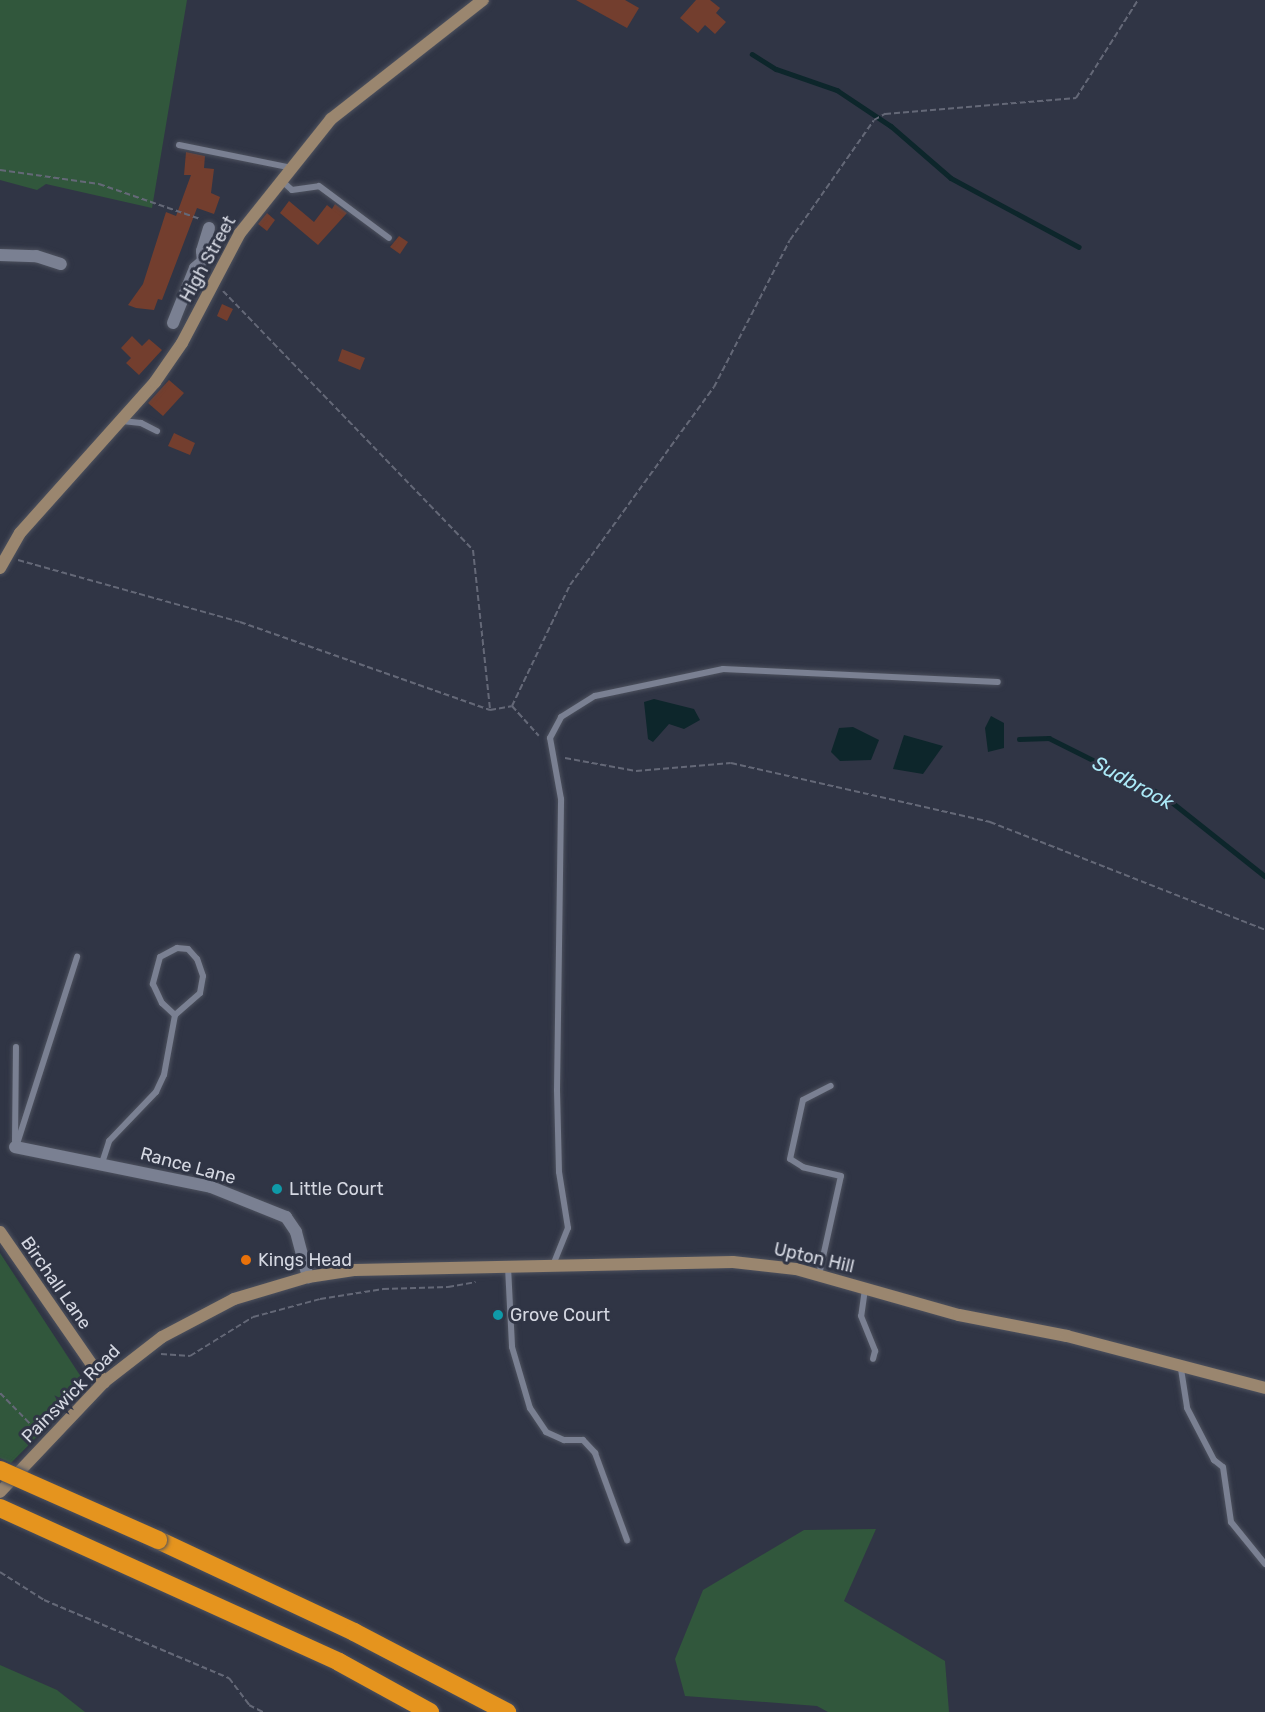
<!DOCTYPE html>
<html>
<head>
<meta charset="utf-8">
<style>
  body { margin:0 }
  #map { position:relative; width:1265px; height:1712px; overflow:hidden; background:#303545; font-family:Rubik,sans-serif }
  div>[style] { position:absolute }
  .green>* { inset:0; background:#31573c }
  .water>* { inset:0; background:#0d262b }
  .stream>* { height:4.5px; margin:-2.25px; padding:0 2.25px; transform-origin:2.25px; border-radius:2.25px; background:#0d262b }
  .building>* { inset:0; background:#733e2e }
  .path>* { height:2px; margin-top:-1px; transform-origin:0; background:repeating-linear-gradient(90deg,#646877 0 6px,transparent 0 9px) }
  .roads { filter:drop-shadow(0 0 2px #4d515e) drop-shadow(0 0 2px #4d515e) }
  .lane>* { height:6px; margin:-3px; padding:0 3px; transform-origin:3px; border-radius:3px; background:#7a8092 }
  .street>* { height:12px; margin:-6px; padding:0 6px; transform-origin:6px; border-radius:6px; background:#7a8092 }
  .secondary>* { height:12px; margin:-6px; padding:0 6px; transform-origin:6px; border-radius:6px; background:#9a866f }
  .highway>* { height:18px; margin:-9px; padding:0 9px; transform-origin:9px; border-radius:9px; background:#e5941e }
  .bridges { filter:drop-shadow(0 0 2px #4d515e) drop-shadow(0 0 2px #4d515e) }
  .highway-bridge>* { height:18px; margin:-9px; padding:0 9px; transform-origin:9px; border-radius:9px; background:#e5941e }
  .dots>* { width:16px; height:16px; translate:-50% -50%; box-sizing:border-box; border:3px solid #303545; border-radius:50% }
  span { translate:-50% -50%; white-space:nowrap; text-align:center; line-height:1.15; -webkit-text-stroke:6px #303545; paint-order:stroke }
  .street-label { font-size:18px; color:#d5d8e2 }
  .poi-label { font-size:18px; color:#d5d8e2 }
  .left { translate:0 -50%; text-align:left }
  .water-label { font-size:20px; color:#aceaf8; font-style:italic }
</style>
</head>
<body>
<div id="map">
  <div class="green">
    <div style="clip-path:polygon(0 0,187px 0,152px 208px,46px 184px,37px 190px,0 180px)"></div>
    <div style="clip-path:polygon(0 1253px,87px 1386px,11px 1463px,0 1458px)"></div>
    <div style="clip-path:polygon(876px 1529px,844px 1601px,945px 1661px,949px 1712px,828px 1712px,817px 1706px,685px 1696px,675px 1659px,703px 1590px,804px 1530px)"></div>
    <div style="clip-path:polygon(0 1665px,57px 1690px,85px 1712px,0 1712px)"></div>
  </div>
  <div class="water">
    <div style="clip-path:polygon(654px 699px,694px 709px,700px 720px,684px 729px,669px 724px,653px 742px,648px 739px,644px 702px)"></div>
    <div style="clip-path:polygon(991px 716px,1004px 723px,1004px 748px,988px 752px,985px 728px)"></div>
    <div style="clip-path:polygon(853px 727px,879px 740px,871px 760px,840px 761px,831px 752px,839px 728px)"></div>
    <div style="clip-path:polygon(904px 735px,943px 746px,923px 774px,893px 769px)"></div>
  </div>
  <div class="stream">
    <div style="left:752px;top:54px;width:28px;rotate:32deg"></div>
    <div style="left:776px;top:69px;width:65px;rotate:19deg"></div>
    <div style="left:837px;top:90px;width:65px;rotate:33.7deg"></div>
    <div style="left:891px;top:126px;width:79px;rotate:40.9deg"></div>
    <div style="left:951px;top:178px;width:145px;rotate:28.3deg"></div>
    <div style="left:1019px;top:739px;width:30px;rotate:-2deg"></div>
    <div style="left:1049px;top:738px;width:127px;rotate:26.6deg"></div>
    <div style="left:1163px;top:795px;width:130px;rotate:38.5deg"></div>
  </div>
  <div class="building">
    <div style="clip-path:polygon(576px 0,625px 0,639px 8px,627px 28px)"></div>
    <div style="clip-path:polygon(696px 0,710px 0,720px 8px,716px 13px,726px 22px,715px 34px,705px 25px,698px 33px,680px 18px)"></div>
    <div style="clip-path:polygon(186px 152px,205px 156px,204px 168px,214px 169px,211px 193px,220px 197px,214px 214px,197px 208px,162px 300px,158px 299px,154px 310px,136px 308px,128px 305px,143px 284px,166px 212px,176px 216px,191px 175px,184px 175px)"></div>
    <div style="clip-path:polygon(289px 201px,314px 222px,327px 205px,332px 209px,335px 204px,347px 213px,318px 245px,280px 213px)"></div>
    <div style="clip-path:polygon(267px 213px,275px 220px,267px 231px,258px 224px)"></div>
    <div style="clip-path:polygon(399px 236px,408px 242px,400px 254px,390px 247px)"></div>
    <div style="clip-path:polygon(222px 304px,233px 309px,227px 321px,217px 316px)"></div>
    <div style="clip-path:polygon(132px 336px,142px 346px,149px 339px,162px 350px,139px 375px,126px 363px,131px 358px,121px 348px)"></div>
    <div style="clip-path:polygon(342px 349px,365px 358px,360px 370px,338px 361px)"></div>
    <div style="clip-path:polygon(169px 380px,184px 393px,163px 416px,148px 403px)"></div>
    <div style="clip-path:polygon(174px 433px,195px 443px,190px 455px,168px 446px)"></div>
  </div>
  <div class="path">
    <div style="left:0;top:170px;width:100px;rotate:8deg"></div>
    <div style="left:99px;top:184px;width:107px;rotate:19.1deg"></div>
    <div style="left:223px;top:291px;width:360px;rotate:46deg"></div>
    <div style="left:473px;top:550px;width:161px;rotate:83.9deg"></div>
    <div style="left:18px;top:560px;width:230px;rotate:15.6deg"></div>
    <div style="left:240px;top:622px;width:265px;rotate:19.4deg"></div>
    <div style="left:490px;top:710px;width:22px;rotate:-10deg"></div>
    <div style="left:512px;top:706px;width:40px;rotate:48deg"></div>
    <div style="left:512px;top:706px;width:134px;rotate:-64.4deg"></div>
    <div style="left:570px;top:585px;width:245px;rotate:-54deg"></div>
    <div style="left:714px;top:387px;width:165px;rotate:-62.7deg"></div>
    <div style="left:790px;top:240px;width:146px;rotate:-55deg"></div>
    <div style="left:874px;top:120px;width:13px;rotate:-29deg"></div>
    <div style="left:885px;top:114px;width:192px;rotate:-4.8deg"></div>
    <div style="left:1076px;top:98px;width:116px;rotate:-57.7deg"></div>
    <div style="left:565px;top:758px;width:72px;rotate:10.4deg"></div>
    <div style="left:636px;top:771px;width:95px;rotate:-4.8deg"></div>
    <div style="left:731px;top:763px;width:266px;rotate:12.8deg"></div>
    <div style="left:990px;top:822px;width:295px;rotate:21.4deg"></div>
    <div style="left:161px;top:1354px;width:29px;rotate:4deg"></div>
    <div style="left:190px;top:1356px;width:74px;rotate:-31.8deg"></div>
    <div style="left:253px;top:1317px;width:69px;rotate:-15deg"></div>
    <div style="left:320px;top:1299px;width:64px;rotate:-9deg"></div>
    <div style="left:383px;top:1289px;width:65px;rotate:-1.8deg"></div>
    <div style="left:448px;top:1287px;width:28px;rotate:-10deg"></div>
    <div style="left:0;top:1393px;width:54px;rotate:45.7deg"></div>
    <div style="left:0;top:1572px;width:52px;rotate:32.5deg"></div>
    <div style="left:44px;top:1600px;width:201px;rotate:22.9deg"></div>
    <div style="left:229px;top:1678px;width:34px;rotate:53deg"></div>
    <div style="left:249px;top:1705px;width:16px;rotate:27deg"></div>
  </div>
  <div class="roads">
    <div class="lane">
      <div style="left:179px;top:145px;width:115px;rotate:11.5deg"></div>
      <div style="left:282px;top:181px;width:13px;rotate:42deg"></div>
      <div style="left:292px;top:190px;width:27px;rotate:-8deg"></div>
      <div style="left:319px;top:186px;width:87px;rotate:36.6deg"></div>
      <div style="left:122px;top:421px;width:19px;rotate:6deg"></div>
      <div style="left:141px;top:423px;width:18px;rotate:27deg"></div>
      <div style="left:15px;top:1141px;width:94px;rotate:-89.4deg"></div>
      <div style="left:16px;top:1147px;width:200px;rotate:-72.2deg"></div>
      <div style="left:102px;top:1163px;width:23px;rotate:-72deg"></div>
      <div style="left:109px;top:1141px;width:68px;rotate:-46.2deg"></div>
      <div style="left:156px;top:1092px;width:19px;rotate:-65deg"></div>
      <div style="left:164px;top:1075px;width:61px;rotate:-79.6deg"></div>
      <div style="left:175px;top:1015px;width:33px;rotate:-41deg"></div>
      <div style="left:200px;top:993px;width:17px;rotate:-80deg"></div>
      <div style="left:203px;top:976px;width:18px;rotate:-109deg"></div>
      <div style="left:197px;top:959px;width:13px;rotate:-132deg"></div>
      <div style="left:188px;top:949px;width:11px;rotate:-175deg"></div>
      <div style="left:177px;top:948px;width:19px;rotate:152deg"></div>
      <div style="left:160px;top:957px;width:28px;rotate:105deg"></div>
      <div style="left:153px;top:984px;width:21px;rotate:65deg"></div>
      <div style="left:162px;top:1003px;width:18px;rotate:43deg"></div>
      <div style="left:553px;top:1265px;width:40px;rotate:-68deg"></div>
      <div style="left:568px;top:1228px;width:57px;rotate:-99.1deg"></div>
      <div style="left:559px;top:1172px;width:82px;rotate:-91.4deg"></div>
      <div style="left:557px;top:1090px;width:291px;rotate:-89.2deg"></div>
      <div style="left:561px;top:799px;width:62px;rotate:-100.2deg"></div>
      <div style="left:550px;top:738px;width:24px;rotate:-62deg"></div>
      <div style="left:561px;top:717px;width:40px;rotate:-32deg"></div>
      <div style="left:595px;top:696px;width:131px;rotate:-11.9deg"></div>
      <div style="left:723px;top:669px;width:275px;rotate:2.7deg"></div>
      <div style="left:508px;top:1267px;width:80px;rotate:87.1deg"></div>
      <div style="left:512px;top:1347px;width:64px;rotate:73.6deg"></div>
      <div style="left:530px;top:1408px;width:29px;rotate:56deg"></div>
      <div style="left:546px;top:1432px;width:20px;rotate:24deg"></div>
      <div style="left:564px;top:1440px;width:19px"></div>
      <div style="left:583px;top:1440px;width:18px;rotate:47deg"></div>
      <div style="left:595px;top:1453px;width:93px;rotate:69.8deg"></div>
      <div style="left:819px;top:1275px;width:101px;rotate:-77.5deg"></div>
      <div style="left:841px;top:1176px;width:39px;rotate:-167deg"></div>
      <div style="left:803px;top:1167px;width:15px;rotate:-148deg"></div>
      <div style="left:790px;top:1159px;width:60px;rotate:-77.6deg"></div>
      <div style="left:803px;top:1100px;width:31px;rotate:-27deg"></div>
      <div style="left:865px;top:1289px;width:27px;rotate:98deg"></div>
      <div style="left:861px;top:1316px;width:38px;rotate:68deg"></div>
      <div style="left:875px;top:1351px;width:8px;rotate:104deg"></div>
      <div style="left:1181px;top:1369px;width:39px;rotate:81deg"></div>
      <div style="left:1187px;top:1408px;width:59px;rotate:62.6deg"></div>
      <div style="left:1214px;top:1460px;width:11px;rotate:38deg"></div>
      <div style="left:1223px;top:1467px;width:56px;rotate:81.7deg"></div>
      <div style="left:1231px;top:1522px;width:54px;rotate:51deg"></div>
    </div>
    <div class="street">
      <div style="left:0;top:255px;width:36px;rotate:2deg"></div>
      <div style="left:36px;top:256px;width:26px;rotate:18deg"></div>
      <div style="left:173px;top:323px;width:59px;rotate:-68.2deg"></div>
      <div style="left:195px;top:268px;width:11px;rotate:-41deg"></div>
      <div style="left:203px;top:261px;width:10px;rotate:-96deg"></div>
      <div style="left:202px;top:251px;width:24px;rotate:-73deg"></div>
      <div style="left:15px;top:1147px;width:200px;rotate:11.5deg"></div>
      <div style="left:211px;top:1187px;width:81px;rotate:21.8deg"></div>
      <div style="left:286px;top:1217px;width:18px;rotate:56deg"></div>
      <div style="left:296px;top:1232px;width:47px;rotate:75.1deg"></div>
    </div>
    <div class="secondary">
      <div style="left:0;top:568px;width:40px;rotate:-60.3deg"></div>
      <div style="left:20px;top:533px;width:203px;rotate:-48.2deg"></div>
      <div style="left:155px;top:382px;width:47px;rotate:-55.3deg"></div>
      <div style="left:182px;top:343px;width:124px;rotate:-62.2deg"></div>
      <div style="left:240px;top:233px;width:146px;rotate:-51.4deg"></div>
      <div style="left:331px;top:119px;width:193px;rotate:-38.1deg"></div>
      <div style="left:0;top:1232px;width:183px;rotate:55.3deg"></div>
      <div style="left:0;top:1492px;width:151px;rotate:-46.6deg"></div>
      <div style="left:104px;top:1382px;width:73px;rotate:-37.8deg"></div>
      <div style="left:162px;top:1337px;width:81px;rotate:-27.8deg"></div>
      <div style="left:234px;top:1299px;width:77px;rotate:-16.6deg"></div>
      <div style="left:308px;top:1277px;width:48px;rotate:-8.5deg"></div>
      <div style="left:355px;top:1270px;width:378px;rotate:-1.2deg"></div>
      <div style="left:733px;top:1262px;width:63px;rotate:6.3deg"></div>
      <div style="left:796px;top:1269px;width:169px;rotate:15.8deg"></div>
      <div style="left:959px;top:1315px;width:110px;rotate:11deg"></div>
      <div style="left:1067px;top:1336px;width:205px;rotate:14.7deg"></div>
    </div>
    <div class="highway">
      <div style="left:0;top:1508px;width:372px;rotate:24.4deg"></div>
      <div style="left:339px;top:1662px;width:104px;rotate:28.8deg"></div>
      <div style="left:158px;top:1540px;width:217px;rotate:25.1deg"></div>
      <div style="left:354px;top:1632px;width:173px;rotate:27.6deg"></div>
    </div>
  </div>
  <div class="bridges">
    <div class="highway-bridge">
      <div style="left:0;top:1470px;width:173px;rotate:23.9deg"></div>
    </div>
  </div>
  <div class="dots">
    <div style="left:277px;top:1189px;background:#0f9aa8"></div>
    <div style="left:246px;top:1260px;background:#e8710a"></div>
    <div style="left:498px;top:1315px;background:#0f9aa8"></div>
  </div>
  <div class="street-label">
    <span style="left:208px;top:259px;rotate:-61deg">High Street</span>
    <span style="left:188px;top:1166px;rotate:15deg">Rance Lane</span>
    <span style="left:814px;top:1258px;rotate:13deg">Upton Hill</span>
    <span style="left:56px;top:1283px;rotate:55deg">Birchall Lane</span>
    <span style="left:71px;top:1394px;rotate:-45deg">Painswick Road</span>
  </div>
  <div class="poi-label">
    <span class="left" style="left:289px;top:1189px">Little Court</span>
    <span class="left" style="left:258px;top:1260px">Kings Head</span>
    <span class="left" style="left:510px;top:1315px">Grove Court</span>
  </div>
  <div class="water-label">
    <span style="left:1133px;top:783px;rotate:29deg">Sudbrook</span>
  </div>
</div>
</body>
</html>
